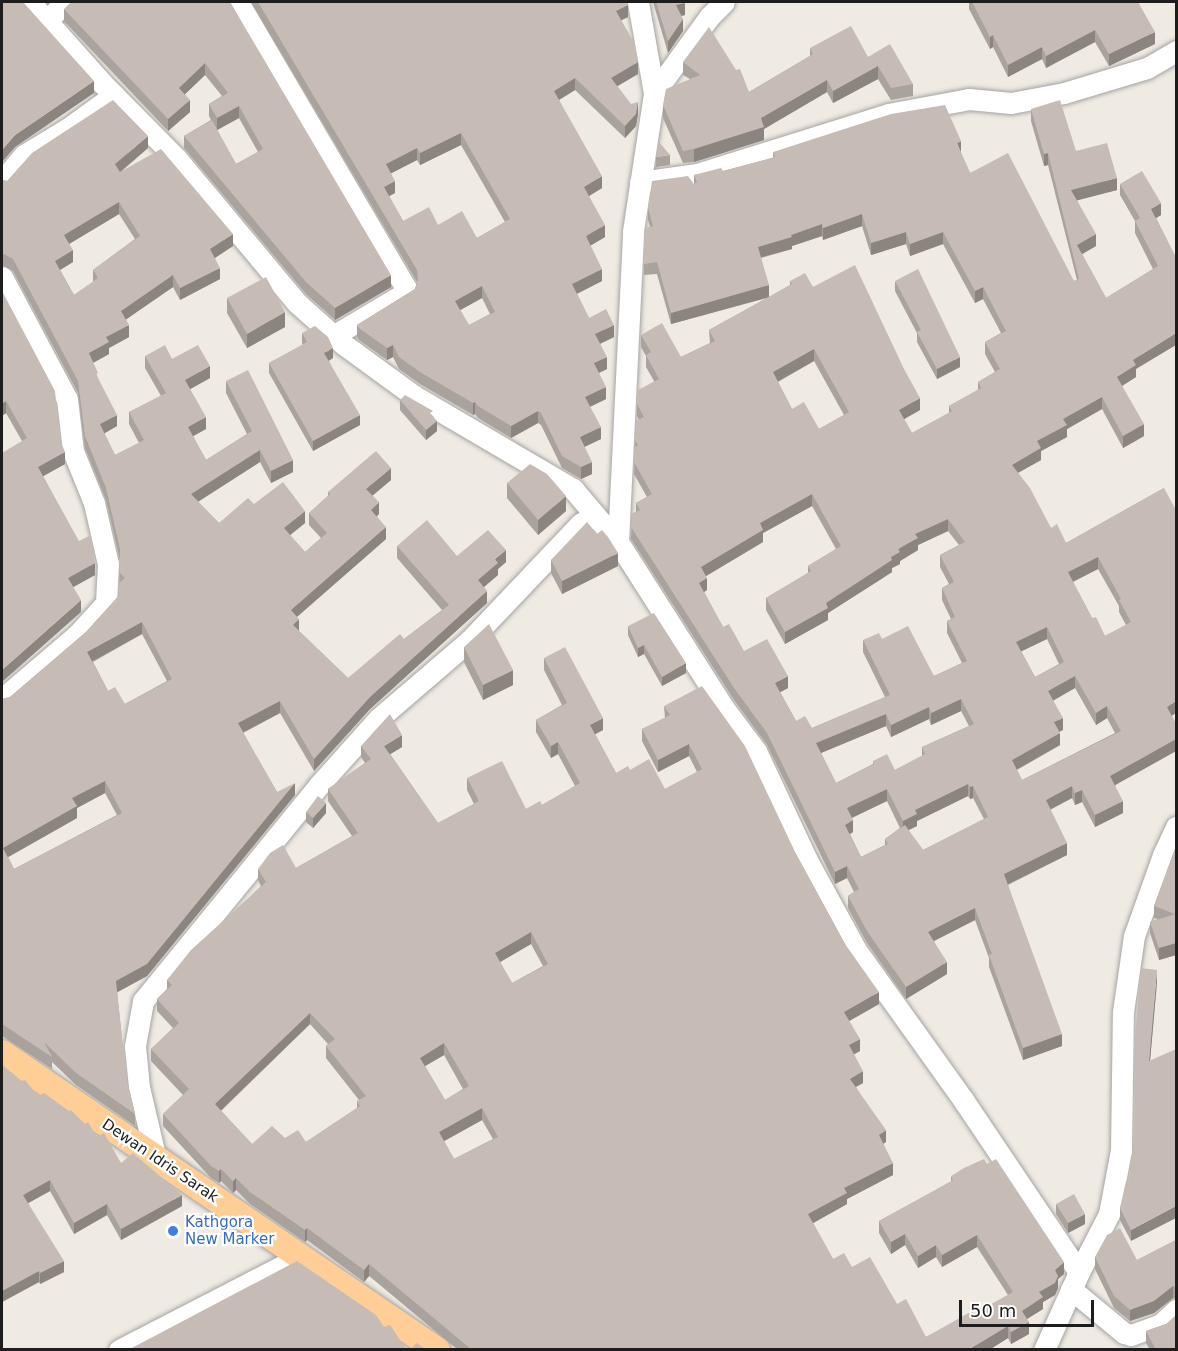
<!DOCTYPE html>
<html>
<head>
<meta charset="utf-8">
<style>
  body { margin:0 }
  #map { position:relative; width:1178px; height:1351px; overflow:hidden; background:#efeae2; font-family:"DejaVu Sans",sans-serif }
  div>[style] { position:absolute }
  .roads { filter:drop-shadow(0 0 2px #a4a4a4) drop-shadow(0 0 2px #a4a4a4) }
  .minor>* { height:21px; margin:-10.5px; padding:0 10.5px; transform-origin:10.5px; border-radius:10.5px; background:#fff }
  .major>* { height:26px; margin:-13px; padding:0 13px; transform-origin:13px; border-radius:13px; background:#ffce97 }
  .wall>* { inset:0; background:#aaa29c }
  .shaded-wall>* { inset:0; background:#8b847f }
  .building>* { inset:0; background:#c6bcb5 }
  .dots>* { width:16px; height:16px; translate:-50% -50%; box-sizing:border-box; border:3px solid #fff; border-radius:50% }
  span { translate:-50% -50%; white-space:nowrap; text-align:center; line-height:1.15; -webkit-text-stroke:4.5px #fff; paint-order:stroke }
  .street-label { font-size:15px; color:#1d1d1d }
  .shop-label { font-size:15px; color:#366cbe }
  .left { translate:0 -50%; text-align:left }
  .frame { position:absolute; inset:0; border:3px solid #1d1d1d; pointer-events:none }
  .scale { position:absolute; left:959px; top:1300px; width:135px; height:27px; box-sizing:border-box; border:3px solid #1d1d1d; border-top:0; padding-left:8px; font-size:18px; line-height:21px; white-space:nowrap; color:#1d1d1d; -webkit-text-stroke:4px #fff; paint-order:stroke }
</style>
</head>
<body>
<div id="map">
  <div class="roads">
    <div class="minor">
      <div style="left:30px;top:2px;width:110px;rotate:48.3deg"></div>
      <div style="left:103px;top:84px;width:105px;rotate:45.4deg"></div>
      <div style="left:177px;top:159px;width:187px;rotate:50.2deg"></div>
      <div style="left:297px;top:303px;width:62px;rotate:41.7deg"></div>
      <div style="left:343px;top:344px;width:87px;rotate:36.1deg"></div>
      <div style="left:413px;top:395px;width:186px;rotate:30.4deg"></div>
      <div style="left:573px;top:489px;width:70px;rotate:49.7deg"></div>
      <div style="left:618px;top:542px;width:196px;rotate:57.5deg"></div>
      <div style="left:723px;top:707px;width:55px;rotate:53.1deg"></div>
      <div style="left:756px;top:751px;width:120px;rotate:64.9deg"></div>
      <div style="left:807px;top:860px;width:102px;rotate:61.4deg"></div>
      <div style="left:856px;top:950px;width:186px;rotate:54.4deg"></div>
      <div style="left:964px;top:1101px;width:206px;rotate:56.1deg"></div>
      <div style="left:238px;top:2px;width:332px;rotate:59.6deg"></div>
      <div style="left:406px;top:288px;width:5px;rotate:101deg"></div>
      <div style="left:405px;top:293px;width:84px;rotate:149.2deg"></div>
      <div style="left:47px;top:21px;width:26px;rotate:-47deg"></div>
      <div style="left:654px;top:93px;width:94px;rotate:-54.1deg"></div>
      <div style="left:709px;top:17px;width:21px;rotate:-45deg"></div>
      <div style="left:2px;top:181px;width:34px;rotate:-50deg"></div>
      <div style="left:24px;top:155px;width:50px;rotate:-31.2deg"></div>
      <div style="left:67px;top:129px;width:58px;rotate:-35.9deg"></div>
      <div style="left:640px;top:182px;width:58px;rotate:-8deg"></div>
      <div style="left:697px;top:174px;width:200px;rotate:-17.4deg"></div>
      <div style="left:888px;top:114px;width:82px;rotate:-10.5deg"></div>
      <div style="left:969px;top:99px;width:42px;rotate:5.4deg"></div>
      <div style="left:1011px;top:103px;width:54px;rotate:-10.7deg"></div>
      <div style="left:1064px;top:93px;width:87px;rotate:-16.8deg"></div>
      <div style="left:1147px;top:68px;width:34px;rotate:-30deg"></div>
      <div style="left:2px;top:277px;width:138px;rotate:62deg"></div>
      <div style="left:67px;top:399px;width:52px;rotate:83.4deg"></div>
      <div style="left:73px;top:451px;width:56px;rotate:68deg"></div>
      <div style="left:94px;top:503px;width:63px;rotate:77.1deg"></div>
      <div style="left:108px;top:564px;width:39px;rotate:93deg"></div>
      <div style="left:106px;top:603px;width:42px;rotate:132.1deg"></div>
      <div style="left:78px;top:634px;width:100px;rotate:139.5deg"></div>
      <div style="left:618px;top:542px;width:311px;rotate:-87.2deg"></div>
      <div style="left:633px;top:231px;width:140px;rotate:-81.3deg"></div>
      <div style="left:654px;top:93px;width:92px;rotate:-100deg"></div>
      <div style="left:156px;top:1160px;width:75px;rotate:-103.1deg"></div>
      <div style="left:139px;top:1087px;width:41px;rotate:-95.6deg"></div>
      <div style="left:135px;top:1046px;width:46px;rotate:-79.9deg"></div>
      <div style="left:143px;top:1001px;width:279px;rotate:-50.8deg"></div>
      <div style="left:319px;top:785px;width:89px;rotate:-48.2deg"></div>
      <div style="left:378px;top:719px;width:121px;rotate:-40.7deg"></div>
      <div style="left:470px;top:640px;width:160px;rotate:-46.5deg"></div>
      <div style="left:580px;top:524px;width:17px;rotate:-31deg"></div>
      <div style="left:1071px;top:1289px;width:69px;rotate:39.7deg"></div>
      <div style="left:1124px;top:1333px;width:7px;rotate:16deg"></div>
      <div style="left:1131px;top:1335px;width:32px;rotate:-20deg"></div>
      <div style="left:1161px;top:1324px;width:21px;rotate:-43deg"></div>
      <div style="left:119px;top:1350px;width:205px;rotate:-27.3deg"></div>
      <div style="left:1044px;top:1350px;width:85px;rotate:-65.8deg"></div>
      <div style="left:1079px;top:1272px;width:65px;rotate:-62.7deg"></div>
      <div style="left:1109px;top:1214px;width:65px;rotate:-79.4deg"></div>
      <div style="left:1121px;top:1150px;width:138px;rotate:-89.2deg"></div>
      <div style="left:1123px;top:1012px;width:77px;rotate:-81.8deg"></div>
      <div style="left:1134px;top:936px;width:86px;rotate:-70.3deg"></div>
      <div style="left:1163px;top:855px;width:31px;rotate:-65deg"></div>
    </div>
    <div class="major">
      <div style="left:2px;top:1053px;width:527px;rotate:34.32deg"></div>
    </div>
  </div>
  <div class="wall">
    <div style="clip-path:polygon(evenodd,230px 2px,391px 287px,335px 320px,306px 294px,184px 148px,184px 136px,211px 120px,209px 116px,209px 104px,222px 96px,205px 75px,185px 94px,190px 112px,168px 131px,64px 21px,64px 9px,230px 2px,239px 118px,258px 152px,236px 164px,217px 130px,239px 118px)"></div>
    <div style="clip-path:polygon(evenodd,251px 2px,627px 2px,628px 17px,621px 20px,638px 74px,617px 86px,638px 114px,636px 126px,625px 138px,575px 90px,559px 100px,602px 188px,589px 196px,605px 237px,590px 246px,602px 281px,577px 294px,589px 318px,614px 337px,600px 344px,607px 369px,599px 373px,606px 399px,590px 407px,601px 439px,584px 447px,592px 474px,581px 479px,562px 468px,541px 425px,538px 423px,511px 438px,478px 418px,475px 414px,473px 415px,420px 384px,399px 369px,393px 357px,387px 360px,359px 340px,357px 336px,357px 325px,415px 289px,417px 282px,251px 2px,461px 145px,505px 222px,477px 238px,438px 225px,403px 221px,389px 196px,395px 193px,391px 173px,417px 160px,420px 165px,461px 145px,251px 2px,482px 298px,490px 314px,469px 325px,460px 310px,482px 298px)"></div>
    <div style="clip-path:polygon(653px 2px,684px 2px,685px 15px,681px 16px,683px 31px,668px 53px)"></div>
    <div style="clip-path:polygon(969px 2px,1138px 2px,1155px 44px,1109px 66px,1095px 42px,1046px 68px,1042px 59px,1008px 77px,993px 47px,990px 49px,969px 9px)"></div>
    <div style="clip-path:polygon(810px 48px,868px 57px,913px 84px,913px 96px,891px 100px,878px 79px,833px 103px,827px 92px,764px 129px,764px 140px,694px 162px,683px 163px,663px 118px,663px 105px,690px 79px,683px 75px,683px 62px,749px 92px,810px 56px)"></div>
    <div style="clip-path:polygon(evenodd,1031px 109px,1117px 190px,1077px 200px,1096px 246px,1082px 254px,1106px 298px,1153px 269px,1135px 233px,1135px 221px,1120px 195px,1120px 184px,1161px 215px,1156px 218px,1176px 258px,1136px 369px,1136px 377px,1122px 386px,1144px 436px,1123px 448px,1102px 409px,1067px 429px,1067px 437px,1041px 451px,1041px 460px,1018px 473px,1051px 528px,1066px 543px,1164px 488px,1172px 716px,1176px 724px,1176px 751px,1115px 785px,1123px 813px,1095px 827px,1082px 802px,1075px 805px,1072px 798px,1050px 809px,1067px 855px,1008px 885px,1062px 1046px,1023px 1060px,989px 967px,989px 958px,975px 920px,934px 941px,947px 974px,906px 999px,867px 943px,848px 908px,848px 896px,854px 892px,847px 878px,835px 884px,767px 745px,734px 700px,631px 539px,632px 514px,636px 512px,636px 503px,647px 497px,634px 474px,636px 421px,639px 420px,637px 416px,637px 404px,654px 381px,646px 367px,646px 356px,641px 347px,641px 335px,681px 357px,710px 343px,709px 330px,767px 298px,671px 324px,657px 274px,644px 275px,644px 264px,650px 227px,648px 220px,648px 208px,694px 184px,694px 175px,723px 171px,773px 158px,773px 152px,961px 153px,970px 173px,1074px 281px,1077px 280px,1048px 165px,1044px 166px,1031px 121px,1031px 109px,862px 226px,871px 255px,906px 244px,910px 256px,943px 244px,975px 303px,983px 299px,1001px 333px,985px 342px,985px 354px,995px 372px,978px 382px,978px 390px,949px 406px,949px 413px,912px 433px,904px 419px,920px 410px,813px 287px,790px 281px,790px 285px,769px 297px,761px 258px,792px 249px,792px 246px,822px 236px,823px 240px,862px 226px,1031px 109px,814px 361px,844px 415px,819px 429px,792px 409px,778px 382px,814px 361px,1031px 109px,812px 506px,836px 549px,808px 566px,808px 573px,766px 598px,766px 610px,785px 644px,828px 620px,828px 613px,892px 572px,892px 568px,900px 564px,900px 561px,918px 550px,918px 545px,948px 531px,959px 545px,940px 555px,940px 567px,949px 584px,942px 588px,942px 600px,951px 619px,947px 621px,947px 633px,962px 663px,934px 676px,882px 639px,863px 640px,863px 652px,885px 697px,812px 728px,796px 721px,780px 692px,788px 688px,744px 651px,723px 627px,704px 592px,707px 590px,706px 576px,763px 542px,763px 533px,812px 506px,1031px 109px,1098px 569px,1119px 606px,1119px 612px,1126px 625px,1105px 636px,1092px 618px,1073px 582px,1098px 569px,1031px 109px,1047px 639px,1059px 664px,1035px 677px,1021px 651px,1047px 639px,1031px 109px,1075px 688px,1096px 725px,1107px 718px,1115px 733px,1022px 780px,1017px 770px,1060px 745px,1059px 732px,1063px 730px,1053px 701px,1075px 688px,1031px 109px,961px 711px,969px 726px,922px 747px,922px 756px,895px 770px,873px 761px,873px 764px,836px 783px,821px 753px,886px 726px,891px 737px,929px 719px,931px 725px,961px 711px,1031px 109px,968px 796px,970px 799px,973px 798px,984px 819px,923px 850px,908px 830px,917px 826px,917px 821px,968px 796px,1031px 109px,887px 801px,900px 828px,885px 839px,885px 845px,861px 857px,850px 834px,853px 832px,852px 818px,887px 801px)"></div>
    <div style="clip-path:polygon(evenodd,148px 148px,122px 171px,233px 246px,215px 258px,220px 279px,180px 300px,173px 287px,126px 319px,129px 337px,109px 348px,109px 354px,93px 363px,98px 379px,117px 426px,104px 433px,115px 455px,139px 443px,129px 424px,129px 412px,161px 396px,145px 368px,145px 356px,172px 359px,210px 378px,190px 389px,206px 429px,193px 436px,206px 460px,247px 434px,226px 393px,226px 381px,293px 472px,271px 483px,260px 462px,198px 502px,219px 523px,254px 504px,305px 523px,290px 535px,305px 552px,321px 538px,309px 525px,309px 513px,328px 496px,328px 492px,391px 480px,372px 496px,379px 514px,377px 516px,386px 539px,297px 617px,299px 631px,348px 678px,404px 639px,442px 610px,397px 558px,397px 546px,457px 556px,506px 562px,498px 569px,498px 575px,484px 587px,487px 603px,370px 709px,314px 771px,280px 713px,243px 733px,277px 792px,295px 795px,147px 976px,117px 992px,126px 1076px,135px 1114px,135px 1126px,76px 1085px,52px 1062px,52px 1069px,2px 1036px,2px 699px,10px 697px,86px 632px,115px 600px,119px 595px,120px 560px,106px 500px,85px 448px,78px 393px,13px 271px,2px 265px,2px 180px,7px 181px,148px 148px,119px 214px,135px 239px,93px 270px,93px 282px,74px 295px,60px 270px,73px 262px,69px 244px,119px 214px,148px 148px,142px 634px,167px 681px,125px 704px,108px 691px,93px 662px,142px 634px,148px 148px,105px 793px,117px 815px,14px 869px,8px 857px,77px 818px,77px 808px,105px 793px)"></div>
    <div style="clip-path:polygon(670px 155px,670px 165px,656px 167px,656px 157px)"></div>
    <div style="clip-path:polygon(895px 281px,960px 367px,937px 379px,917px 342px,917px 333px,895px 291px)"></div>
    <div style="clip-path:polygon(2px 291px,60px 440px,65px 464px,43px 476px,95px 575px,73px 587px,81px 612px,22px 441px,6px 413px,2px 416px)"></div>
    <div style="clip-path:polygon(227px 298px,285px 327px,247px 348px,227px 313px)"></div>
    <div style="clip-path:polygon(302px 333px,333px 358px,329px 361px,360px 425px,313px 451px,269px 373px,269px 363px,303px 345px,302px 343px)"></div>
    <div style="clip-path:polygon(400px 400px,433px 416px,437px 431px,426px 440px,400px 410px)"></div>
    <div style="clip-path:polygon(507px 483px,566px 511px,538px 535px,507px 498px)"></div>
    <div style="clip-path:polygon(597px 534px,618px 566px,562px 594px,551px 573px,551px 560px)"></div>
    <div style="clip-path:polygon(628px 626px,686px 673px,662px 686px,644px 654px,638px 657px,628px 635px)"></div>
    <div style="clip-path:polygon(464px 647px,513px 685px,483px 700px,464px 662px)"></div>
    <div style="clip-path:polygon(evenodd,544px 658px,603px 730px,595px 734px,616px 773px,630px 770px,665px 789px,697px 772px,689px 756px,658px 772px,642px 741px,642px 729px,665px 718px,664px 706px,796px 854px,845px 944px,879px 1004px,849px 1021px,860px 1051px,854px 1054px,863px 1083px,856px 1087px,886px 1142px,883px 1143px,893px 1175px,847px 1199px,847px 1204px,813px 1223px,833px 1259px,852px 1267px,897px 1304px,926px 1337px,974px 1314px,1008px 1295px,977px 1247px,942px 1267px,936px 1257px,918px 1268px,905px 1245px,891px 1254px,879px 1233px,879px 1221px,951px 1182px,951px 1176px,1064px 1274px,1058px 1279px,1058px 1288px,1055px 1295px,1043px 1302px,1043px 1309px,1027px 1319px,1029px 1334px,1011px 1344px,1008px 1338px,989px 1350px,458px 1350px,369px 1276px,364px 1282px,307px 1240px,305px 1242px,250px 1204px,236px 1190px,233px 1193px,221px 1181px,219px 1183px,211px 1178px,163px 1126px,163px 1114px,183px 1095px,151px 1061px,151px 1049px,173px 1028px,157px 1011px,157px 999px,167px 989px,167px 980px,261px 886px,258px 880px,258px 869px,296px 868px,352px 836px,328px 801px,328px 789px,365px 763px,361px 757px,361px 746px,402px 747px,390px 754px,438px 823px,474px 804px,467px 790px,467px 778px,526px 809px,542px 805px,575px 786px,558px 754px,551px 758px,536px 732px,536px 720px,562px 705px,544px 670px,544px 658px,531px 944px,543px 966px,512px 983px,500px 962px,531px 944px,544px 658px,310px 1024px,328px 1044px,326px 1046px,326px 1058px,359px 1100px,357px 1101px,357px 1108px,306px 1142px,285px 1138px,252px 1144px,221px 1111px,310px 1024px,544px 658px,444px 1055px,463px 1089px,445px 1100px,425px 1066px,444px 1055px,544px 658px,482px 1120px,493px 1139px,454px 1159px,444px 1141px,482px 1120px)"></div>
    <div style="clip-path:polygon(306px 812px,326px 813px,313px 828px,306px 822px)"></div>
    <div style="clip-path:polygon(1176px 846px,1176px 955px,1159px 960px,1150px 933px,1150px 922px,1158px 919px,1154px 918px,1154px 906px)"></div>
    <div style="clip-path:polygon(1157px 982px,1150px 1060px,1131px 1241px,1120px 1220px,1120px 1208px,1129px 1180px)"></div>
    <div style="clip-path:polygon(2px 1065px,38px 1096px,97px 1137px,121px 1163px,182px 1206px,121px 1240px,107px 1215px,74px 1234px,50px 1191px,28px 1203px,64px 1272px,40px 1284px,39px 1282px,2px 1302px)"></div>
    <div style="clip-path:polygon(1056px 1204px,1085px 1224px,1068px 1233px,1056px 1214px)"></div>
    <div style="clip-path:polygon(1176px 1240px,1176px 1299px,1173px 1298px,1154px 1313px,1130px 1321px,1114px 1308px,1095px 1269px,1095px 1257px,1137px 1260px)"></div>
    <div style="clip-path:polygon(1166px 1324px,1176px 1350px,1150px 1350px,1146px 1343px,1146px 1331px)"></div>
  </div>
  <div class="shaded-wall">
    <div style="clip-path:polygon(685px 3px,685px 15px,676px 17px,676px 5px)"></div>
    <div style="clip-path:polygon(628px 5px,628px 17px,616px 23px,616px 11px)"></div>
    <div style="clip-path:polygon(683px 19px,683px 31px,668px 53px,668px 41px)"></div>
    <div style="clip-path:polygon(1095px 30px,1095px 42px,1046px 68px,1046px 56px)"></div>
    <div style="clip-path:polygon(1155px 32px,1155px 44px,1109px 66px,1109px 54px)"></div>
    <div style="clip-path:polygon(993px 35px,993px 47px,990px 49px,990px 37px)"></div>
    <div style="clip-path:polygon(1042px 47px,1042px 59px,1008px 77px,1008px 65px)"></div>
    <div style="clip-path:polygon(638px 62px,638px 74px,611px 90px,611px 78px)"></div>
    <div style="clip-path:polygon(205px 63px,205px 75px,179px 100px,179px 88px)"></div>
    <div style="clip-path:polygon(878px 66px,878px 79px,833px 103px,833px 91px)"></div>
    <div style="clip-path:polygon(575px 78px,575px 90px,554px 103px,554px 91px)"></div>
    <div style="clip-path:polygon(827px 80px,827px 92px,764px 129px,764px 140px,694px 162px,694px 149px,761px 118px)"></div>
    <div style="clip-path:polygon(94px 81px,94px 93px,15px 147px,2px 162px,2px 150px,15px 135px)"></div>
    <div style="clip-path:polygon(190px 100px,190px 112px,168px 131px,168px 119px)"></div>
    <div style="clip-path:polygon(638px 102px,638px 114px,636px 126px,625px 138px,625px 126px)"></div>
    <div style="clip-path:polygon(239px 106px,239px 118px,217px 130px,217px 118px)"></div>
    <div style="clip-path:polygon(461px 133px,461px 145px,420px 165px,420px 153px)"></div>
    <div style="clip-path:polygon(148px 136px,148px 148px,115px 176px,115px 164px)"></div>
    <div style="clip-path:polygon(961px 141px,961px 153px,957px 143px)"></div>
    <div style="clip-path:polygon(417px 148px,417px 160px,386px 176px,386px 164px)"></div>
    <div style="clip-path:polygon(1048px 153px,1048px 165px,1044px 166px,1044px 154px)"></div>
    <div style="clip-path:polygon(602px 176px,602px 188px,584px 199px,584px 187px)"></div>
    <div style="clip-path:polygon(1117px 178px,1117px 190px,1071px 202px,1071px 190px)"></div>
    <div style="clip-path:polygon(395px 181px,395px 193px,384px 199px,384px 187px)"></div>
    <div style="clip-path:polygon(119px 202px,119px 214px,64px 247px,64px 235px)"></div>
    <div style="clip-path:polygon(1161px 203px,1161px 215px,1151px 221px,1151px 209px)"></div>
    <div style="clip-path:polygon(862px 214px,862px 226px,823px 240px,823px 228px)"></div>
    <div style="clip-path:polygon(822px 224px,822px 236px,792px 246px,792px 249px,758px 258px,758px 247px)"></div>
    <div style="clip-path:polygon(605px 225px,605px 237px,586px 248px,586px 236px)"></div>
    <div style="clip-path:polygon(906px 232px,906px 244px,871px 255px,871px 243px)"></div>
    <div style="clip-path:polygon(943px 232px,943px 244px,910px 256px,910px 244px)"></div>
    <div style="clip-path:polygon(233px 234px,233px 246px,210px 261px,210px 249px)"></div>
    <div style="clip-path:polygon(1096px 234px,1096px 246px,1077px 257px,1077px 245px)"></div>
    <div style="clip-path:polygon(73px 250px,73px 262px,55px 273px,55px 261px)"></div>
    <div style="clip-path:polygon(220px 268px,220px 279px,180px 300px,180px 288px)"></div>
    <div style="clip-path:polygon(602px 269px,602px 281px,572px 296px,572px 284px)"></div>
    <div style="clip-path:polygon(173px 275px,173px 287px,121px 323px,121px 311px)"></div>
    <div style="clip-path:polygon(391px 275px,391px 287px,335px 320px,335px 308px)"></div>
    <div style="clip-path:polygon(769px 285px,769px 297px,671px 324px,671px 313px)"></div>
    <div style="clip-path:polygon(482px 286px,482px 298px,455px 313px,455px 301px)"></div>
    <div style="clip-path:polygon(983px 287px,983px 299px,975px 303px,975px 291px)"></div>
    <div style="clip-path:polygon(285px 312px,285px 327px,247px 348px,247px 334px)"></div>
    <div style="clip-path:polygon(129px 325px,129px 337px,109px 348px,109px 354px,89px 365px,89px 353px,106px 337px)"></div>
    <div style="clip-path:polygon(614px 325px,614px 337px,595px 346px,595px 334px)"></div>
    <div style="clip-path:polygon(1176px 333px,1176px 345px,1136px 369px,1136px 377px,1117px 389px,1117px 377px,1133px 360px)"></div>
    <div style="clip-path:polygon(393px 345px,393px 357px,387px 360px,387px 348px)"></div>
    <div style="clip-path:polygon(333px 348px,333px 358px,324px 363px,324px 353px)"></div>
    <div style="clip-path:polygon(814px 349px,814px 361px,773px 384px,773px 372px)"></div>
    <div style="clip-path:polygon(607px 357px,607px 369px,594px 375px,594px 363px)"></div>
    <div style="clip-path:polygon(960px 357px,960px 367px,937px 379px,937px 369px)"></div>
    <div style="clip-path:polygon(210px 366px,210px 378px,185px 392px,185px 380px)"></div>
    <div style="clip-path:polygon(606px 387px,606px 399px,585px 409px,585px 397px)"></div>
    <div style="clip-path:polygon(1102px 397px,1102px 409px,1067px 429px,1067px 437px,1041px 451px,1041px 460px,1012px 476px,1012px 465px,1037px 441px,1063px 419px)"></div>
    <div style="clip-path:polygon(920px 398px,920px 410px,899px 422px,899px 410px)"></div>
    <div style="clip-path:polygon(6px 401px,6px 413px,2px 416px,2px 404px)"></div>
    <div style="clip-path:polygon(475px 402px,475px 414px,473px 415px,473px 403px)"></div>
    <div style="clip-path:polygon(538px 411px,538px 423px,511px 438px,511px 426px)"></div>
    <div style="clip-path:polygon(117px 415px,117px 426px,100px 436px,100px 424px)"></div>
    <div style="clip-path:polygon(360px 415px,360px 425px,313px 451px,313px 441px)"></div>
    <div style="clip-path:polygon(206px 417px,206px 429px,188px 439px,188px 427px)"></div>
    <div style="clip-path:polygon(437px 421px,437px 431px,426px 440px,426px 430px)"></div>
    <div style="clip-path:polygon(1144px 424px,1144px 436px,1123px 448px,1123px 436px)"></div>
    <div style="clip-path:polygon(601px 427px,601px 439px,580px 449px,580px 437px)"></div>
    <div style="clip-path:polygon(260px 450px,260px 462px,191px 506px,191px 494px)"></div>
    <div style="clip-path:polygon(65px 452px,65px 464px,38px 479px,38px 467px)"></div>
    <div style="clip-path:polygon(293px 460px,293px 472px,271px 483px,271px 471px)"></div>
    <div style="clip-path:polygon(592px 462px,592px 474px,581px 479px,581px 467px)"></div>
    <div style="clip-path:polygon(391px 468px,391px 480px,366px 501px,366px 489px)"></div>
    <div style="clip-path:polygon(812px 494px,812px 506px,763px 533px,763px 542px,701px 579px,701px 567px,760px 523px)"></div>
    <div style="clip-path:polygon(566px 496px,566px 511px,538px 535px,538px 520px)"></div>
    <div style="clip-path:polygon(379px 502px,379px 514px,371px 521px,371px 510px)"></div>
    <div style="clip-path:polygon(305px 511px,305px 523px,284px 540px,284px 528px)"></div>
    <div style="clip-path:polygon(948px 519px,948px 531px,918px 545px,918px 550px,900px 561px,900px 564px,892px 568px,892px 572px,828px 613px,828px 620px,785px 644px,785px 632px,891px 557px,915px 534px)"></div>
    <div style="clip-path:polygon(386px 527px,386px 539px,291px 622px,291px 610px)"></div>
    <div style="clip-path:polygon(506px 550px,506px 562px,498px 569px,498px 575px,478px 592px,478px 580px,495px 559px)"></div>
    <div style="clip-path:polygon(618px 553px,618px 566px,562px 594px,562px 581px)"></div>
    <div style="clip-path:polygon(1098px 557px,1098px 569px,1068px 584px,1068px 572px)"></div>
    <div style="clip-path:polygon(95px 563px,95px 575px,68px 590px,68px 578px)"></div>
    <div style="clip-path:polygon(707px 578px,707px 590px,699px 595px,699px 583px)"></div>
    <div style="clip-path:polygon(487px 591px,487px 603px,370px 709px,314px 771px,314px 759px,370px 697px)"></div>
    <div style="clip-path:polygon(81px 600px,81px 612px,2px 682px,2px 670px)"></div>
    <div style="clip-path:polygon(299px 619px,299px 631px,293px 625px)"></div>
    <div style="clip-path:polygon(142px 622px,142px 634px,87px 664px,87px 652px)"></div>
    <div style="clip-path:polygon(1047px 627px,1047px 639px,1016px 654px,1016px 642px)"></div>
    <div style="clip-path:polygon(644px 645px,644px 654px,638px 657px,638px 648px)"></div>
    <div style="clip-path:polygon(686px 663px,686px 673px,662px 686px,662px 677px)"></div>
    <div style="clip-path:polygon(513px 670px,513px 685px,483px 700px,483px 685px)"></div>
    <div style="clip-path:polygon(788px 676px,788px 688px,775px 695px,775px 683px)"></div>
    <div style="clip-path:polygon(1075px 676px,1075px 688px,1048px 703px,1048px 691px)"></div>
    <div style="clip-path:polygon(961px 699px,961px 711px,931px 725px,931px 713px)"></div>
    <div style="clip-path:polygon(280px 701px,280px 713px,238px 735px,238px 723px)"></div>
    <div style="clip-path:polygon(1176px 701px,1176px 713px,1167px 719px,1167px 707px)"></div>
    <div style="clip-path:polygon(1107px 706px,1107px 718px,1096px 725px,1096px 713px)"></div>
    <div style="clip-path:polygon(929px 707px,929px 719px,891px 737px,891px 725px)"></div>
    <div style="clip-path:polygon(886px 714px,886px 726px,816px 755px,816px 743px)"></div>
    <div style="clip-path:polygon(603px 718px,603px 730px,590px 737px,590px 725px)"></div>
    <div style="clip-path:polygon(1063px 718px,1063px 730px,1054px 734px,1054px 722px)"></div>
    <div style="clip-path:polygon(1060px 733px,1060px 745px,1012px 772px,1012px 760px)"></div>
    <div style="clip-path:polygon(402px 735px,402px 747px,384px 758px,384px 746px)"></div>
    <div style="clip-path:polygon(1176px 739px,1176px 751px,1110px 788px,1110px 776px)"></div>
    <div style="clip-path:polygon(558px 742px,558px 754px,551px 758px,551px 746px)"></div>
    <div style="clip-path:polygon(689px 744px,689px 756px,658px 772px,658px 760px)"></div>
    <div style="clip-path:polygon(105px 781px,105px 793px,77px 808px,77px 818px,3px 860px,3px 848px,72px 798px)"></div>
    <div style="clip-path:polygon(295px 783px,295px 795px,147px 976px,116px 993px,116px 981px)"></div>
    <div style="clip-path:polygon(968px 784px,968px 796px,917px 821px,917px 826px,903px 833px,903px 821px,915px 810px)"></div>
    <div style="clip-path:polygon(973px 786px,973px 798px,970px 799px,970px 787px)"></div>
    <div style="clip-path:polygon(1072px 786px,1072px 798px,1046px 812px,1046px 800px)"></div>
    <div style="clip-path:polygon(887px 789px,887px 801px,847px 820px,847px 808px)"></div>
    <div style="clip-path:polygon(1082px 790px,1082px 802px,1075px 805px,1075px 793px)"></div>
    <div style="clip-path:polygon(1123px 801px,1123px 813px,1095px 827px,1095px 815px)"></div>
    <div style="clip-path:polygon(326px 803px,326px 813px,313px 828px,313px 818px)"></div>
    <div style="clip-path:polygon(853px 820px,853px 832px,845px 837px,845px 825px)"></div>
    <div style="clip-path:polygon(1067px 843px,1067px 855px,1004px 886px,1004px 874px)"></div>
    <div style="clip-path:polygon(847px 866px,847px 878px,835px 884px,835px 872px)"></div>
    <div style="clip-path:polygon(975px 908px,975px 920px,928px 944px,928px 932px)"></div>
    <div style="clip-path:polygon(531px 932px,531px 944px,495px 965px,495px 953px)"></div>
    <div style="clip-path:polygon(1176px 943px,1176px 955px,1159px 960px,1159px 948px)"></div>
    <div style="clip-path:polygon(947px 962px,947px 974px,906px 999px,906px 987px)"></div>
    <div style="clip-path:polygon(1157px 970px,1157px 982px,1149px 1073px,1149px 1061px)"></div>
    <div style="clip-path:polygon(879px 992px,879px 1004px,844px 1024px,844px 1012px)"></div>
    <div style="clip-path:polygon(310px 1013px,310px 1024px,215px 1116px,215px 1104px)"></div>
    <div style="clip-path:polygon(1062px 1034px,1062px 1046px,1023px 1060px,1023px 1048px)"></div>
    <div style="clip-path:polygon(860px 1039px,860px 1051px,849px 1057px,849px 1045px)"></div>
    <div style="clip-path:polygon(444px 1043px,444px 1055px,420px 1069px,420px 1058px)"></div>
    <div style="clip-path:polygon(863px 1071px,863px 1083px,850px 1090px,850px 1079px)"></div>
    <div style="clip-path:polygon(482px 1108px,482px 1120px,439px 1144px,439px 1132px)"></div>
    <div style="clip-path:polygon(886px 1130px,886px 1142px,879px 1147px,879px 1135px)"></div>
    <div style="clip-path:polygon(893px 1163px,893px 1175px,847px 1199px,847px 1204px,808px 1226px,808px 1214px,844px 1188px)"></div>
    <div style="clip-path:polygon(221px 1169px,221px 1181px,219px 1183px,219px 1171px)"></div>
    <div style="clip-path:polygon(236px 1178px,236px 1190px,233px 1193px,233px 1181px)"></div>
    <div style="clip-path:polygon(50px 1180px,50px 1191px,23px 1206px,23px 1195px)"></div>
    <div style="clip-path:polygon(182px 1195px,182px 1206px,121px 1240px,121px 1229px)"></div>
    <div style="clip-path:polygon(107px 1204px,107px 1215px,74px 1234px,74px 1223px)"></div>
    <div style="clip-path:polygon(1176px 1206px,1176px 1218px,1131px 1241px,1131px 1230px)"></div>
    <div style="clip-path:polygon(1085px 1214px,1085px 1224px,1068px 1233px,1068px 1223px)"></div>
    <div style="clip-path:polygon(307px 1228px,307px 1240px,305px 1242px,305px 1230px)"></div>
    <div style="clip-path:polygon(905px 1234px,905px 1245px,891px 1254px,891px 1242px)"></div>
    <div style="clip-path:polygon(977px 1235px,977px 1247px,942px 1267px,942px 1255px)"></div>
    <div style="clip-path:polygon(936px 1245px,936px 1257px,918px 1268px,918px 1256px)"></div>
    <div style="clip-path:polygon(64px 1261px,64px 1272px,40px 1284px,40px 1273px)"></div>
    <div style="clip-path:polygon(1064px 1262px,1064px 1274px,1058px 1279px,1058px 1288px,1055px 1295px,1043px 1302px,1043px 1309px,1022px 1322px,1022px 1311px,1039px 1292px,1055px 1270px)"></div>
    <div style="clip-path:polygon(369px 1264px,369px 1276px,364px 1282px,364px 1270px)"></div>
    <div style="clip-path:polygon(39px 1271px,39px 1282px,2px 1302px,2px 1291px)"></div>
    <div style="clip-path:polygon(1173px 1286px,1173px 1298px,1154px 1313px,1130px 1321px,1130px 1310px)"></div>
    <div style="clip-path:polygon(1029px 1322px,1029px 1334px,1011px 1344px,1011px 1332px)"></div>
    <div style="clip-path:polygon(1008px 1326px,1008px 1338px,989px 1350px,968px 1350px)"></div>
  </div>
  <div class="building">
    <div style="clip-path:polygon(2px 2px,23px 2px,94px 81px,15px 135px,2px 150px)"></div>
    <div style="clip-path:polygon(71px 2px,230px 2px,391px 275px,335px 308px,306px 282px,184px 136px,212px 120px,236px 164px,263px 149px,239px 106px,217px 118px,209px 104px,228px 93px,205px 63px,179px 88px,190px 100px,168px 119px,64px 9px)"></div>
    <div style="clip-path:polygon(evenodd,258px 2px,627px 2px,628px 5px,616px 11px,632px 39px,633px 38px,638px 62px,611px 78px,631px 104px,638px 102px,636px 114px,625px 126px,575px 78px,554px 91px,602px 176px,584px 187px,605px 225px,586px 236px,602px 269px,572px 284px,589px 318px,606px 309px,614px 325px,595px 334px,607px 357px,594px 363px,606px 387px,585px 397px,601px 427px,580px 437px,592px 462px,581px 467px,562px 456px,541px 413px,538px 411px,511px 426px,478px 406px,475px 402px,473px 403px,420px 372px,399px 357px,393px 345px,387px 348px,359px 328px,357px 325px,415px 289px,418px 279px,417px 270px,258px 2px,461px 133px,510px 219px,477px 238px,462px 211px,438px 225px,429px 207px,403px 221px,384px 187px,395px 181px,386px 164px,417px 148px,420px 153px,461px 133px,258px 2px,482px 286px,495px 312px,469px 325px,455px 301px,482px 286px)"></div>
    <div style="clip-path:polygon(656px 2px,684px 2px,685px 3px,676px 5px,683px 19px,668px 41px)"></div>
    <div style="clip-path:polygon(972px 2px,1138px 2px,1155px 32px,1109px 54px,1095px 30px,1046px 56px,1042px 47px,1008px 65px,993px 35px,990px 37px)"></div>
    <div style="clip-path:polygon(851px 26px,868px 57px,890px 44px,913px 84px,891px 88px,878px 66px,833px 91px,827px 80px,761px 118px,764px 127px,694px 149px,683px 151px,663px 105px,666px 89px,700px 75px,683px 62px,709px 27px,736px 70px,740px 69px,749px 92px,813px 54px,810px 48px)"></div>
    <div style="clip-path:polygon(evenodd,113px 100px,148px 136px,115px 164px,120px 172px,161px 149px,233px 234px,210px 249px,220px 268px,180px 288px,173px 275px,121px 311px,129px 325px,106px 337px,109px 342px,89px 353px,98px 373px,96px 374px,117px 415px,100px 424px,115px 455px,144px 440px,129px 412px,166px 393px,145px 356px,165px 345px,172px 359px,198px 345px,210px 366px,185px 380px,206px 417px,188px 427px,206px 460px,252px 431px,226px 381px,248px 370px,293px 460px,271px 471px,260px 450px,191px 494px,219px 523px,248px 498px,254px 504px,283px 482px,305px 511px,284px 528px,305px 552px,327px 533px,309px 513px,330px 494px,328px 492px,376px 451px,391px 468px,366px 489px,379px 502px,371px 510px,386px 527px,291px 610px,299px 619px,293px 625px,348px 678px,400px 634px,404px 639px,449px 605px,397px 546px,427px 520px,457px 556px,488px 530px,506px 550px,495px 559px,498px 563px,478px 580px,487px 591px,370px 697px,314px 759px,280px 701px,238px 723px,277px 792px,295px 783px,147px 964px,116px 981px,126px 1076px,135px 1114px,76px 1073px,44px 1042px,52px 1057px,2px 1024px,2px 699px,10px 697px,86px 632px,115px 600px,119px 595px,119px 583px,125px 578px,120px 573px,120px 549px,106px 488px,85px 436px,78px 381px,13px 259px,2px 253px,2px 180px,7px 181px,32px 153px,113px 100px,119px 202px,140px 236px,93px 270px,98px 278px,74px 295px,55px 261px,73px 250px,64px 235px,119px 202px,113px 100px,142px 622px,172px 679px,125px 704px,115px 687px,108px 691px,87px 652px,142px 622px,113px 100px,105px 781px,122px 813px,14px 869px,3px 848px,77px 806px,72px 798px,105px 781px)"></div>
    <div style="clip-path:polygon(evenodd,1060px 100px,1076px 151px,1107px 143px,1117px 178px,1071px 190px,1096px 234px,1077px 245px,1106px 298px,1158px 266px,1135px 221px,1140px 218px,1120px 184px,1142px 171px,1161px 203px,1151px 209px,1176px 258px,1176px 333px,1133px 360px,1136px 365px,1117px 377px,1144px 424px,1123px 436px,1102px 397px,1063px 419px,1067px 425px,1037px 441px,1041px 448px,1012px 465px,1030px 488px,1051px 528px,1057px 524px,1066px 543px,1164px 488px,1176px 510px,1176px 701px,1167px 707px,1176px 724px,1176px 739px,1110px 776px,1123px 801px,1095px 815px,1082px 790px,1075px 793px,1072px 786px,1046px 800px,1067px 843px,1004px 874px,1062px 1034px,1023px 1048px,989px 955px,992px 954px,975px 908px,928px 932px,947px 962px,906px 987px,867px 931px,848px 896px,859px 889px,847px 866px,835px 872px,767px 733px,734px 688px,631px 527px,632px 514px,640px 510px,636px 503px,652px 494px,634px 462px,635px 447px,638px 445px,635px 440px,636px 421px,644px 417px,637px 404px,638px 390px,659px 379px,646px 355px,651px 352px,641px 335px,662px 323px,681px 357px,715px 341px,709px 330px,792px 284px,790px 281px,805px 273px,813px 287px,855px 265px,904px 369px,920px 398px,899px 410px,912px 433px,952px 411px,949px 406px,981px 388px,978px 382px,1000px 369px,985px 342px,1006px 331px,983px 287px,975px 291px,943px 232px,910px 244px,906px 232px,871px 243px,862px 214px,823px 228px,822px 224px,791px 235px,792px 237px,758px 247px,769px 285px,671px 313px,657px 262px,644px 264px,645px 228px,653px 226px,648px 208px,652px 181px,688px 176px,694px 184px,697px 182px,694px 175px,721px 168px,723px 171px,775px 157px,773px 152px,891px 114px,945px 105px,961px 141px,957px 143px,970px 173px,1008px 153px,1074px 281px,1079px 279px,1048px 153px,1044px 154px,1031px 109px,1060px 100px,814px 349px,849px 412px,819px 429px,804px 402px,792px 409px,773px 372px,814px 349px,1060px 100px,812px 494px,841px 546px,808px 566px,811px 571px,766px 598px,785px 632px,828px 608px,826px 603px,892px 560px,891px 557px,900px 552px,898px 549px,918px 538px,915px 534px,948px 519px,965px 542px,940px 555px,954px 582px,942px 588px,955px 617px,947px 621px,967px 661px,934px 676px,908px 626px,882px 639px,879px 633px,863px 640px,890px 695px,812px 728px,805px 716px,796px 721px,775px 683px,788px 676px,767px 639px,744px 651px,729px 624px,723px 627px,699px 583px,707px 578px,701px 567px,763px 530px,760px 523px,812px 494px,1060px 100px,1098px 557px,1121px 599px,1119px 600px,1131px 622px,1105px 636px,1096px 617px,1092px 618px,1068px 572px,1098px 557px,1060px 100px,1047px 627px,1064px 662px,1035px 677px,1016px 642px,1047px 627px,1060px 100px,1075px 676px,1096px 713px,1107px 706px,1121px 731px,1022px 780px,1012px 760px,1060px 733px,1054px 722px,1063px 718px,1048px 691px,1075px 676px,1060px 100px,961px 699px,974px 724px,922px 747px,925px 754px,895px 770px,887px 754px,873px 761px,874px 764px,836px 783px,816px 743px,886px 714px,891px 725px,929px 707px,931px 713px,961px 699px,1060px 100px,968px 784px,970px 787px,973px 786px,988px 817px,923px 850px,905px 825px,885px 839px,888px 844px,861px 857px,845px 825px,853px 820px,847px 808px,887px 789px,903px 821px,917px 814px,915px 810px,968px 784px)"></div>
    <div style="clip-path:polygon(659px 142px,670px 155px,656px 157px)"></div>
    <div style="clip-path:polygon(918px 269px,960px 357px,937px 369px,917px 332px,921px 330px,895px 281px)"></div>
    <div style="clip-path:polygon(266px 277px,285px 312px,247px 334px,227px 298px)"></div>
    <div style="clip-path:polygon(2px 291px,55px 391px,60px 440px,65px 452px,38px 467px,79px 541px,91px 535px,95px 563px,68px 578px,81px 600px,2px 670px,2px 453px,27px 438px,6px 401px,2px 404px)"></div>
    <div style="clip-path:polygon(315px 326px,328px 337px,333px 348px,324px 353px,360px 415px,313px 441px,269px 363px,307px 342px,302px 333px)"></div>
    <div style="clip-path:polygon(405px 395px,433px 411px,430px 413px,437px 421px,426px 430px,400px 400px)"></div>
    <div style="clip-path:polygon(530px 464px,547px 474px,566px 496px,538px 520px,507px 483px)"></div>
    <div style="clip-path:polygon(587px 522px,597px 534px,602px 530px,608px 537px,618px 553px,562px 581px,551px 560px)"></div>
    <div style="clip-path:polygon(654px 613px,686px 663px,662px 677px,644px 645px,638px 648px,628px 626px)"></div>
    <div style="clip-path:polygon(489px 624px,513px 670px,483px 685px,464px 647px)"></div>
    <div style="clip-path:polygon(evenodd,565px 647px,603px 718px,590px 725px,616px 773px,628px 766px,630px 770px,649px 759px,665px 789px,702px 769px,689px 744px,658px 760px,642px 729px,670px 715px,664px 706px,702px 686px,745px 746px,796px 854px,845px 944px,879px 992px,844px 1012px,860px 1039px,849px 1045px,863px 1071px,850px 1079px,886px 1130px,879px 1135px,893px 1163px,844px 1188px,847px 1193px,808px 1214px,833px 1259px,844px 1253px,852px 1267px,870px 1257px,897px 1304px,906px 1299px,926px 1337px,972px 1311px,974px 1314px,1013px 1292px,977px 1235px,942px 1255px,936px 1245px,918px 1256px,905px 1234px,891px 1242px,879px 1221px,953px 1180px,951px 1176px,964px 1168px,984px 1159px,987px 1164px,996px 1159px,1064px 1262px,1055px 1270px,1058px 1276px,1055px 1283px,1039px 1292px,1043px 1297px,1022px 1311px,1029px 1322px,1011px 1332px,1008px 1326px,968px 1350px,472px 1350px,369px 1264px,364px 1270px,307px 1228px,305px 1230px,250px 1192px,236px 1178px,233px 1181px,221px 1169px,219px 1171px,211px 1166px,163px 1114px,189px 1089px,151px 1049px,179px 1023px,157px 999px,172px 985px,167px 980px,191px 950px,266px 882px,258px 869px,270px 853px,283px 845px,296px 868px,358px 833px,328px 789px,371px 759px,361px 746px,390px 714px,402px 735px,384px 746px,438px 823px,479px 801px,467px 778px,502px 761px,526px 809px,540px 801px,542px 805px,580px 783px,558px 742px,551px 746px,536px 720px,567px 703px,544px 658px,565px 647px,531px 932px,548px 964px,512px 983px,495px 953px,531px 932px,565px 647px,310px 1013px,335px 1039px,326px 1046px,366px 1096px,357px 1101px,360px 1106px,306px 1142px,298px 1130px,285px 1138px,272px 1126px,252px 1144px,215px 1104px,310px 1013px,565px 647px,444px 1043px,469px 1086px,445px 1100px,420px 1058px,444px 1043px,565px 647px,482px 1108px,498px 1137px,454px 1159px,439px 1132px,482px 1108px)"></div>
    <div style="clip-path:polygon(318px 796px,326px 803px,313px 818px,306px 812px)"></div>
    <div style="clip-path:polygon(1176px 846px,1176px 943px,1159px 948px,1150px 922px,1175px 914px,1154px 906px)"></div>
    <div style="clip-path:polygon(1141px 968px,1157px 970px,1149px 1061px,1176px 1049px,1176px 1206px,1131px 1230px,1120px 1208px,1126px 1181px,1129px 1180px,1134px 1139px,1135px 1036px)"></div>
    <div style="clip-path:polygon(2px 1065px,22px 1081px,25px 1080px,38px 1096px,44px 1093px,69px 1111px,71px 1110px,85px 1124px,88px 1122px,97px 1137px,104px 1133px,121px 1163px,133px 1153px,182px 1195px,121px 1229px,107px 1204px,74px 1223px,50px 1180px,23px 1195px,64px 1261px,40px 1273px,39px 1271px,2px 1291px)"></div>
    <div style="clip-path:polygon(1074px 1194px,1085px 1214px,1068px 1223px,1056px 1204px)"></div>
    <div style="clip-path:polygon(1120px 1228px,1137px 1260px,1176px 1240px,1176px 1287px,1173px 1286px,1154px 1301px,1130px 1310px,1114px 1296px,1095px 1257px,1107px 1235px)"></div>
    <div style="clip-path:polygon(297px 1261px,376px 1315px,384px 1327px,390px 1325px,407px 1350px,128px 1350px)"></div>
    <div style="clip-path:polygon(1176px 1315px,1176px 1350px,1156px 1350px,1146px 1331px,1166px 1324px)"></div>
    <div style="clip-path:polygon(417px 1343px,425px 1349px,425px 1350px,409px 1350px)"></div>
  </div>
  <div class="dots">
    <div style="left:173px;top:1231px;background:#3f7fe0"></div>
  </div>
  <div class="street-label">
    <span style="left:160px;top:1161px;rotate:34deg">Dewan Idris Sarak</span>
  </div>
  <div class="shop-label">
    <span class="left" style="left:185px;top:1231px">Kathgora<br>New Marker</span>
  </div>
  <div class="frame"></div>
  <div class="scale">50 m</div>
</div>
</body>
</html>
